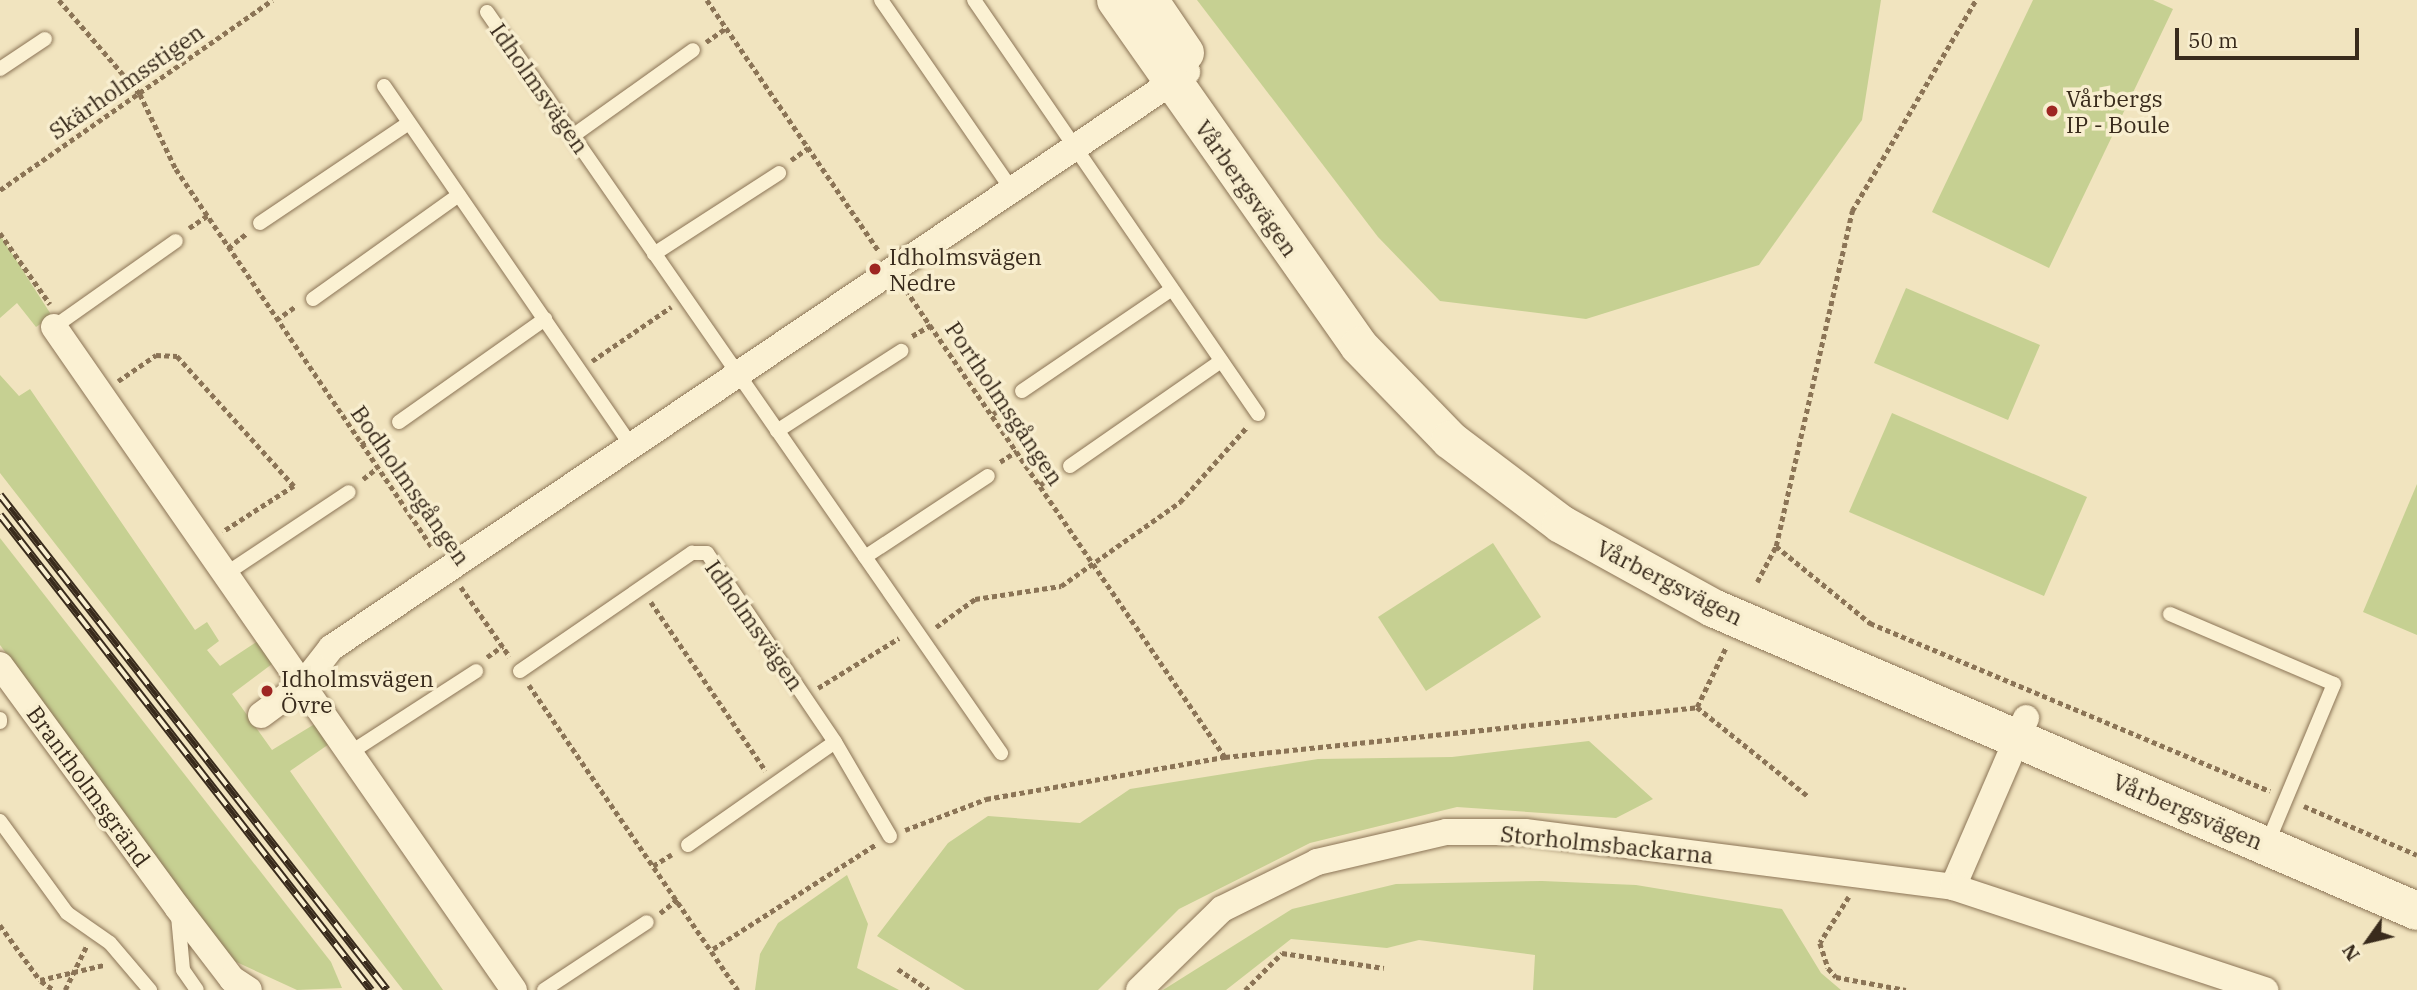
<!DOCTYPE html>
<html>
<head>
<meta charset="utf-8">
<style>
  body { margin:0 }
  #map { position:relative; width:2417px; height:990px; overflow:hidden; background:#f1e4bf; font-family:"IBM Plex Serif",serif }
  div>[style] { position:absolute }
  .green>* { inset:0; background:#c6d092 }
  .path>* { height:4.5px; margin-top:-2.25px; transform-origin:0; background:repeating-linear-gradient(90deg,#8b7456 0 5px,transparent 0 8.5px) }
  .roads { filter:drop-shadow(0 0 2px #8b7456) drop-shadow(0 0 2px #8b7456) }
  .lane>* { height:14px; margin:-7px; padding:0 7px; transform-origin:7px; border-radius:7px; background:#fbf1d3 }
  .street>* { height:26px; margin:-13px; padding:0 13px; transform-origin:13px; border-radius:13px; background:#fbf1d3 }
  .secondary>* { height:38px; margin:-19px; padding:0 19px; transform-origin:19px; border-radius:19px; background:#fbf1d3 }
  .rail>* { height:8px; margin-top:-4px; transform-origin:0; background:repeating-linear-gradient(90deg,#f8eecf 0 16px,#392b1c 0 32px); box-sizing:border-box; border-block:2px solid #392b1c }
  .dots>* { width:19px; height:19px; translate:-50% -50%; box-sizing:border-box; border:4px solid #f8eecf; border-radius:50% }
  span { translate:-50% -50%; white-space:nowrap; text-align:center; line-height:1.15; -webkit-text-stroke:7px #f8eecf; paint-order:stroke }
  .street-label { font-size:23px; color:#392b1c }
  .poi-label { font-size:23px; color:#392b1c }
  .left { translate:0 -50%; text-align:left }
  .north { position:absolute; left:2333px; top:906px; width:70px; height:70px; -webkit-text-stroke:5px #f8eecf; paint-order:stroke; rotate:236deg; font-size:19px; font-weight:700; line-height:28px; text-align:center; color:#392b1c }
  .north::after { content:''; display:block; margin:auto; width:24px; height:32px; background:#392b1c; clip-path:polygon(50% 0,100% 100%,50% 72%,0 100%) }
  .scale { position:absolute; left:2175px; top:28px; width:184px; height:32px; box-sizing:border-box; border:4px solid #392b1c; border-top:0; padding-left:9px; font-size:21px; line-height:24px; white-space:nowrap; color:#392b1c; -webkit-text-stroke:5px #f8eecf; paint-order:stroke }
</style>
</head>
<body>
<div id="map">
  <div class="green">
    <div style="clip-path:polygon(1197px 0,1881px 0,1862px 120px,1759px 265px,1586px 319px,1440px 301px,1378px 237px)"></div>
    <div style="clip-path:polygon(2033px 0,2153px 0,2173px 9px,2049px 268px,1932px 212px)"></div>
    <div style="clip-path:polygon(0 235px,52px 316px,36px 327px,17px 303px,0 318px)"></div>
    <div style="clip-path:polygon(1906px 288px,2040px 345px,2008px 420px,1874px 363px)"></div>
    <div style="clip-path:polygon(0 375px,19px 396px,30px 389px,195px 630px,207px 622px,219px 641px,207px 650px,220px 666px,261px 639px,276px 661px,232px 694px,272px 750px,318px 722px,332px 742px,290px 771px,443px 990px,403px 990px,0 473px)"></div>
    <div style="clip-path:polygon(1892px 413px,2087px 497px,2044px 596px,1849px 512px)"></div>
    <div style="clip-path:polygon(2417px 484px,2417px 635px,2363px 612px)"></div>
    <div style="clip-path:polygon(0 538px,331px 962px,342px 988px,297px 990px,232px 960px,0 645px)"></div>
    <div style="clip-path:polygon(1493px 543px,1541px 617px,1426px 691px,1378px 617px)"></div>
    <div style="clip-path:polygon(1589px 741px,1653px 799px,1616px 818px,1457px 807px,1310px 843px,1179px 909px,1098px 990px,965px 990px,877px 936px,948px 843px,988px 816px,1080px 823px,1130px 789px,1318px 759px,1452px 757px)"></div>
    <div style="clip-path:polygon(847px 875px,868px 924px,857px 968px,899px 990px,755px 990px,760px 954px,778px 923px)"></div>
    <div style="clip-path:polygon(1542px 881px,1636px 885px,1782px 909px,1821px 973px,1841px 990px,1533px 990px,1535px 955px,1419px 940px,1387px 948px,1291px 939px,1226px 990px,1163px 990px,1292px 909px,1396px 884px)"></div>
  </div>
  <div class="path">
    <div style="left:59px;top:0;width:124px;rotate:49.2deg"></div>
    <div style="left:140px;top:94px;width:83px;rotate:64.4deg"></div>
    <div style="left:176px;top:169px;width:459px;rotate:55.9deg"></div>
    <div style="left:707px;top:0;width:304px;rotate:55.6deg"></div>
    <div style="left:706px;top:42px;width:24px;rotate:-35deg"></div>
    <div style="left:791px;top:160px;width:21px;rotate:-35deg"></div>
    <div style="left:0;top:190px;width:332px;rotate:-34.9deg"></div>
    <div style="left:189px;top:228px;width:22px;rotate:-34deg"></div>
    <div style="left:0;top:233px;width:87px;rotate:54.8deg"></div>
    <div style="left:228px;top:248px;width:23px;rotate:-38deg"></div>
    <div style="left:906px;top:290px;width:566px;rotate:55.66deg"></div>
    <div style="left:276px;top:320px;width:24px;rotate:-35deg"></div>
    <div style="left:912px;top:336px;width:22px;rotate:-30deg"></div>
    <div style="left:592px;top:361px;width:96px;rotate:-34.4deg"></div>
    <div style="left:118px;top:381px;width:46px;rotate:-34.4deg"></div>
    <div style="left:156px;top:355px;width:21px;rotate:3deg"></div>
    <div style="left:177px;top:356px;width:175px;rotate:48deg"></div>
    <div style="left:294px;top:486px;width:85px;rotate:147.1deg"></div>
    <div style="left:993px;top:414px;width:19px;rotate:-36deg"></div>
    <div style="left:361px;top:445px;width:26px;rotate:-31deg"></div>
    <div style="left:1000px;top:462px;width:20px;rotate:-33deg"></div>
    <div style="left:363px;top:479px;width:18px;rotate:-38deg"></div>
    <div style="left:1040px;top:485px;width:17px;rotate:-36deg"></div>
    <div style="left:1776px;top:546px;width:122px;rotate:39.3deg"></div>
    <div style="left:1870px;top:623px;width:434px;rotate:22.8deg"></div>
    <div style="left:1757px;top:582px;width:41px;rotate:-62.2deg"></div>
    <div style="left:1776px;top:546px;width:344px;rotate:-77.2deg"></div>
    <div style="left:1852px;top:211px;width:245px;rotate:-59.6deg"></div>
    <div style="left:461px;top:587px;width:85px;rotate:55deg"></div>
    <div style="left:651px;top:602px;width:204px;rotate:55.8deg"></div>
    <div style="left:936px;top:627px;width:48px;rotate:-35.7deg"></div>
    <div style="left:975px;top:599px;width:87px;rotate:-8.6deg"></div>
    <div style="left:1061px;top:586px;width:146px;rotate:-35.2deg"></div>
    <div style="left:1180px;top:502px;width:99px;rotate:-48.3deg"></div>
    <div style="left:487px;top:657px;width:19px;rotate:-35deg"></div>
    <div style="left:529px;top:685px;width:370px;rotate:55.6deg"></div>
    <div style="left:818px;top:688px;width:95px;rotate:-31.7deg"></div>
    <div style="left:1697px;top:707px;width:144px;rotate:38.8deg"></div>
    <div style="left:2304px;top:806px;width:123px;rotate:23.4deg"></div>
    <div style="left:905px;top:830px;width:87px;rotate:-20.9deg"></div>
    <div style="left:986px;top:799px;width:243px;rotate:-10deg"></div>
    <div style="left:1225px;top:757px;width:475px;rotate:-6deg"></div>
    <div style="left:1697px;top:707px;width:67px;rotate:-64.2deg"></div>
    <div style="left:653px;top:866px;width:22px;rotate:-32deg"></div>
    <div style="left:1849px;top:897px;width:54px;rotate:122.2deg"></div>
    <div style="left:1820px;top:943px;width:26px;rotate:72deg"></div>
    <div style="left:1828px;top:968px;width:12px;rotate:48deg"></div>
    <div style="left:1836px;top:977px;width:71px;rotate:10.5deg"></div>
    <div style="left:660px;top:913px;width:23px;rotate:-38deg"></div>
    <div style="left:0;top:925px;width:68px;rotate:54deg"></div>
    <div style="left:40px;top:980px;width:66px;rotate:-13.2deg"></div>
    <div style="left:713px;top:949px;width:193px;rotate:-32.7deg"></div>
    <div style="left:898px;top:969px;width:37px;rotate:34deg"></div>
    <div style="left:41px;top:981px;width:16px;rotate:35deg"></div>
    <div style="left:65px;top:990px;width:48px;rotate:-64deg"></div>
    <div style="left:1245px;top:990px;width:52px;rotate:-45deg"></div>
    <div style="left:1282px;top:953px;width:103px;rotate:8.4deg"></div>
  </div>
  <div class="roads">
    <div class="lane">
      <div style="left:881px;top:0;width:232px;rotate:55.4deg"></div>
      <div style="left:974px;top:0;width:502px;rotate:55.55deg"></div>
      <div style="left:487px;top:12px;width:902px;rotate:55.25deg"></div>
      <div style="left:0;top:69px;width:54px;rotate:-33.7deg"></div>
      <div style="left:384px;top:86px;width:433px;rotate:55.5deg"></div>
      <div style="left:574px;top:135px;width:146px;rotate:-35.5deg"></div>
      <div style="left:260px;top:223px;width:179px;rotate:-33.9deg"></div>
      <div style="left:654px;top:254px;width:149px;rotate:-32.9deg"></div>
      <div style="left:313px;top:299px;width:179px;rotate:-35.5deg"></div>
      <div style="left:54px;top:327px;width:149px;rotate:-35.2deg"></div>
      <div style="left:1022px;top:391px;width:181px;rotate:-34.2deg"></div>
      <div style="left:399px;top:422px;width:179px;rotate:-35.2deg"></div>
      <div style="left:777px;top:431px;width:148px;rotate:-32.8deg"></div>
      <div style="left:1070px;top:466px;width:184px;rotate:-34.8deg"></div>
      <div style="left:865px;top:557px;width:147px;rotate:-33.4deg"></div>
      <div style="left:227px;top:573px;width:146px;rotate:-33.6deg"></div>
      <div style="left:2170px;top:614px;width:178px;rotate:23.1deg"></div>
      <div style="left:2334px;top:684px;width:173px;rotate:112.7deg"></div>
      <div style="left:520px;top:671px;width:209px;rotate:-34.5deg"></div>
      <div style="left:692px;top:553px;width:15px"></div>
      <div style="left:707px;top:553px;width:228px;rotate:55.9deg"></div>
      <div style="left:835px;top:742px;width:109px;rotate:59.7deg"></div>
      <div style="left:0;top:719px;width:3px;rotate:90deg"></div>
      <div style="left:351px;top:752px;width:149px;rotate:-32.9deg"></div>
      <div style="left:0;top:821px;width:114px;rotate:53.9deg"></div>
      <div style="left:67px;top:913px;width:52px;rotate:34.9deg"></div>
      <div style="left:110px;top:943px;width:62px;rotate:49.6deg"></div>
      <div style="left:688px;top:845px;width:179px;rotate:-35deg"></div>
      <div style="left:178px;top:916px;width:54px;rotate:84.7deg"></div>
      <div style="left:183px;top:970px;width:24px;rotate:55deg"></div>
      <div style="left:544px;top:990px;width:123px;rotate:-33.4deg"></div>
    </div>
    <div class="street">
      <div style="left:54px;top:327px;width:807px;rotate:55.25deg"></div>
      <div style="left:0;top:665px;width:300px;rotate:53.8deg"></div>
      <div style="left:177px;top:907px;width:91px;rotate:52.6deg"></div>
      <div style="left:232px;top:979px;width:20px;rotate:33deg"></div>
      <div style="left:261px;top:715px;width:52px;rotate:-36.4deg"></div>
      <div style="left:303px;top:684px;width:46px;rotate:-52.1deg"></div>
      <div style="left:331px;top:648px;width:1032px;rotate:-33.94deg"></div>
      <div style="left:1953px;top:887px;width:184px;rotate:-66.6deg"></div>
      <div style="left:1139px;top:990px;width:116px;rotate:-44.3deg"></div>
      <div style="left:1222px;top:909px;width:106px;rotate:-26.3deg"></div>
      <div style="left:1317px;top:862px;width:132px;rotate:-13.1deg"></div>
      <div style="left:1446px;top:832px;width:79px"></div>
      <div style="left:1525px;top:832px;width:432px;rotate:7.3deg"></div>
      <div style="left:1953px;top:887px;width:329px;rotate:18.3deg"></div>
    </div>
    <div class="secondary">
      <div style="left:1116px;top:0;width:423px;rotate:54.9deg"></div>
      <div style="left:1359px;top:346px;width:131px;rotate:45.9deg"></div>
      <div style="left:1450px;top:440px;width:139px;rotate:37.1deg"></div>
      <div style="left:1561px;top:524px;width:174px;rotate:28.9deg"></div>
      <div style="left:1713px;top:608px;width:766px;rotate:23.29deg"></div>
      <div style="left:1149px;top:0;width:64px;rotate:55.8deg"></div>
    </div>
  </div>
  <div class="rail">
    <div style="left:0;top:495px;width:628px;rotate:51.98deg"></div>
    <div style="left:0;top:515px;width:603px;rotate:52.01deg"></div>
  </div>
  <div class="dots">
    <div style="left:2052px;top:111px;background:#9e2622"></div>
    <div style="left:875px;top:269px;background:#9e2622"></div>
    <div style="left:267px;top:691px;background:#9e2622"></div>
  </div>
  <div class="street-label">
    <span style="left:126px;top:81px;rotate:-35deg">Skärholmsstigen</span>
    <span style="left:540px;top:88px;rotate:55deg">Idholmsvägen</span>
    <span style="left:1247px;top:188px;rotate:55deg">Vårbergsvägen</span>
    <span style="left:1005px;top:403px;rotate:56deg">Portholmsgången</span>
    <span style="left:411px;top:485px;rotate:55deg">Bodholmsgången</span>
    <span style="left:1670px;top:582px;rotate:27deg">Vårbergsvägen</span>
    <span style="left:755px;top:625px;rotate:55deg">Idholmsvägen</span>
    <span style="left:89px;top:786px;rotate:54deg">Brantholmsgränd</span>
    <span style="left:2188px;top:811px;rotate:23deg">Vårbergsvägen</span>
    <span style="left:1607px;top:844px;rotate:6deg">Storholmsbackarna</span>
  </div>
  <div class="poi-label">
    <span class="left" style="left:2066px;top:111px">Vårbergs<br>IP - Boule</span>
    <span class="left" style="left:889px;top:269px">Idholmsvägen<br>Nedre</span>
    <span class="left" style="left:281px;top:691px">Idholmsvägen<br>Övre</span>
  </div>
  <div class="north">N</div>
  <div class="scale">50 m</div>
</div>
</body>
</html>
